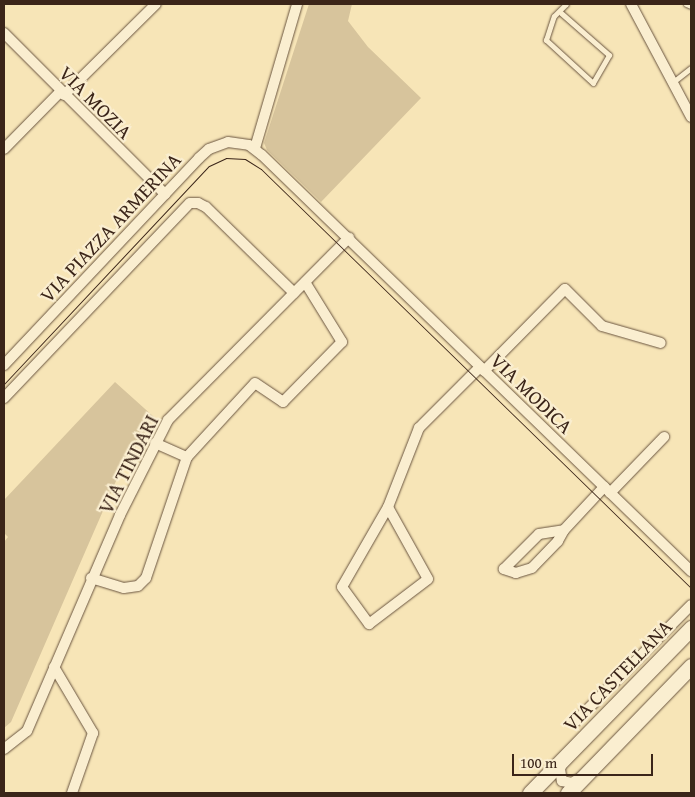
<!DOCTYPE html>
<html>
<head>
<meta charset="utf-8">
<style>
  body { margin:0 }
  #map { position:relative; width:695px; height:797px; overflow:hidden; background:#f7e5b7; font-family:"Gentium Book Plus",serif }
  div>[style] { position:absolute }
  .green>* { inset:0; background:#d7c49c }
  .roads { filter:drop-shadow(0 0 1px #6a5540) drop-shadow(0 0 1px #6a5540) }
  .lane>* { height:5px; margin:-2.5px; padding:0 2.5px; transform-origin:2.5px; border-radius:2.5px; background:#faeed0 }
  .street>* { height:10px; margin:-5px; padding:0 5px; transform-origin:5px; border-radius:5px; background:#faeed0 }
  .secondary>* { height:15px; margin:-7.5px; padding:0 7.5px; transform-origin:7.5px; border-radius:7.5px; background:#faeed0 }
  .tram>* { height:1px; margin:-0.5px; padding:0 0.5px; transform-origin:0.5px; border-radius:0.5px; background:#3b2519 }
  span { translate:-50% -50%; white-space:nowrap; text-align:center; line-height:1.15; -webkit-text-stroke:4.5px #faeed0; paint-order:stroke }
  .street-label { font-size:20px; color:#3b2519 }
  .frame { position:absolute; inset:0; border:5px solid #3b2519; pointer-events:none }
  .scale { position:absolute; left:512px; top:754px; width:141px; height:22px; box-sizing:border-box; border:2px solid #3b2519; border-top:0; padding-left:6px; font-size:15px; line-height:18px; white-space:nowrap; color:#3b2519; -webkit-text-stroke:4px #faeed0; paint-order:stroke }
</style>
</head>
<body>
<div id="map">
  <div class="green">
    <div style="clip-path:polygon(309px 4px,352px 4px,348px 21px,368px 47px,421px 98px,321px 202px,267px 150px,264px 143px)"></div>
    <div style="clip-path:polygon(115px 382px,154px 417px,116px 481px,11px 722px,4px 728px,4px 542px,8px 537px,4px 533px,4px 500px)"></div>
  </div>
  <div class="roads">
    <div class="lane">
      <div style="left:686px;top:4px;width:5px;rotate:22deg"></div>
      <div style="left:561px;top:13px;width:64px;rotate:41.2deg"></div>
      <div style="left:609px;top:55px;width:32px;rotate:120deg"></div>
      <div style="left:593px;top:83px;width:64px;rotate:-137.5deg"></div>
      <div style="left:546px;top:40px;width:25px;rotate:-72deg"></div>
      <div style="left:554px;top:16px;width:17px;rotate:-45deg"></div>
      <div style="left:673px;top:82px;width:23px;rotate:-38deg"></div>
    </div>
    <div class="street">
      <div style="left:631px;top:4px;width:128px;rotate:62deg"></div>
      <div style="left:4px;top:33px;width:228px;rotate:45deg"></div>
      <div style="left:64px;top:95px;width:129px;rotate:-44.7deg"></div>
      <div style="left:255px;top:148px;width:150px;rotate:-73.7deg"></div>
      <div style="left:4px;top:149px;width:81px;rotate:-45.5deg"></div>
      <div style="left:4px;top:365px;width:284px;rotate:-46.7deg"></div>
      <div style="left:199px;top:158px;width:13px;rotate:-42deg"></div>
      <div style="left:209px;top:149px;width:20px;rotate:-20deg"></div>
      <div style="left:228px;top:142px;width:21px;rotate:8deg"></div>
      <div style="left:249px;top:145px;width:16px;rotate:38deg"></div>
      <div style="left:262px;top:155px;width:598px;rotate:44.12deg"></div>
      <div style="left:484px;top:371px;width:115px;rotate:-45.4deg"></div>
      <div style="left:565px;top:289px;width:52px;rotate:45deg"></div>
      <div style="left:602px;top:326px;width:61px;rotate:16.1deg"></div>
      <div style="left:4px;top:398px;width:269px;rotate:-46.4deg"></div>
      <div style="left:190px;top:203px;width:8px"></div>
      <div style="left:198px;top:203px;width:9px;rotate:27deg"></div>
      <div style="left:206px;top:207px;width:123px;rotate:44.3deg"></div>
      <div style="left:155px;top:443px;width:35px;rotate:24deg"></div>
      <div style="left:610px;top:493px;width:78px;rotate:-46deg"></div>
      <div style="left:388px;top:507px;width:92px;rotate:119.9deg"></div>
      <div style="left:342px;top:587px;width:46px;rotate:53.9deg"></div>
      <div style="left:369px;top:624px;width:74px;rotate:-37.3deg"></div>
      <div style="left:428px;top:579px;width:82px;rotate:-119.1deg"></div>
      <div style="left:388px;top:507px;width:85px;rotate:-68.6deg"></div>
      <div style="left:419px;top:428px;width:86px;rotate:-45deg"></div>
      <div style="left:564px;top:530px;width:13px;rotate:119deg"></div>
      <div style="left:558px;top:541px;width:37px;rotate:134deg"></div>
      <div style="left:532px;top:568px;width:17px;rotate:163deg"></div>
      <div style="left:516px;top:573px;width:13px;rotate:-162deg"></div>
      <div style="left:504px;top:569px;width:49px;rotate:-45deg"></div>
      <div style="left:539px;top:534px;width:25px;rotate:-9deg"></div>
      <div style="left:564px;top:530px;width:59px;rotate:-47.1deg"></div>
      <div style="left:91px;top:578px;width:34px;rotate:17deg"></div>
      <div style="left:124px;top:588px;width:14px;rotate:-8deg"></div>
      <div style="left:138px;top:586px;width:11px;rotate:-45deg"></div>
      <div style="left:146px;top:578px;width:128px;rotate:-71.3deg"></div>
      <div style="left:187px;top:457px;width:100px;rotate:-47.4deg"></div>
      <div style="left:255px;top:383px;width:34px;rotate:34deg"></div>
      <div style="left:283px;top:402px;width:84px;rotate:-45.5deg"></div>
      <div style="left:342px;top:342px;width:70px;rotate:-121.7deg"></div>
      <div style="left:54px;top:667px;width:77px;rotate:59.4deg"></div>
      <div style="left:93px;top:733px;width:64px;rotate:109.3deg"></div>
      <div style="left:576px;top:721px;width:163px;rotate:-45.2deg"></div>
      <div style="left:4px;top:749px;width:29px;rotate:-38deg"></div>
      <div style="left:27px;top:731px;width:235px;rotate:-66.7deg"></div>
      <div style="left:120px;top:515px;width:106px;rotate:-63.2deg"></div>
      <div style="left:168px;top:420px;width:257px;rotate:-45.2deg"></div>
      <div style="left:563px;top:761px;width:9px;rotate:111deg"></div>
      <div style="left:560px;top:769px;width:12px;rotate:81deg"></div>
      <div style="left:562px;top:781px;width:10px;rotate:11deg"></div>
      <div style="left:572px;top:783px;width:9px;rotate:-32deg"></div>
    </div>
    <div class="secondary">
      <div style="left:530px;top:793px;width:231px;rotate:-45.7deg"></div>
      <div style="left:568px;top:793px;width:177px;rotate:-45.9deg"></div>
    </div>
  </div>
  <div class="tram">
    <div style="left:4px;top:384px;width:299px;rotate:-46.8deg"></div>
    <div style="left:209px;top:166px;width:19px;rotate:-25deg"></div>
    <div style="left:226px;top:158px;width:19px;rotate:3deg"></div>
    <div style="left:245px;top:159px;width:19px;rotate:32deg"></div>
    <div style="left:261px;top:169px;width:600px;rotate:44.26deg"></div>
  </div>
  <div class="street-label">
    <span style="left:96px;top:102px;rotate:45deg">VIA MOZIA</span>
    <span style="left:110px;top:227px;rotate:-47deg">VIA PIAZZA ARMERINA</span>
    <span style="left:532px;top:393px;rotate:44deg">VIA MODICA</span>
    <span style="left:128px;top:464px;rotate:-63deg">VIA TINDARI</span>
    <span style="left:617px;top:675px;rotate:-46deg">VIA CASTELLANA</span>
  </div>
  <div class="frame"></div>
  <div class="scale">100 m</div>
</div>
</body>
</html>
